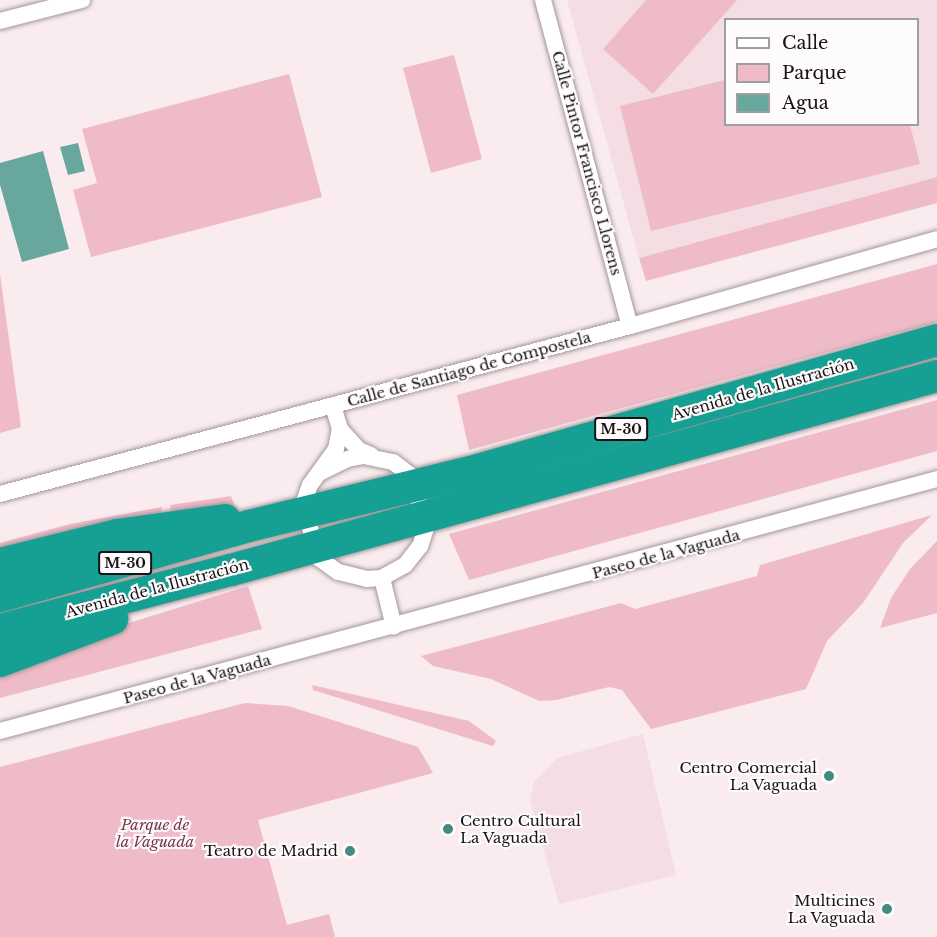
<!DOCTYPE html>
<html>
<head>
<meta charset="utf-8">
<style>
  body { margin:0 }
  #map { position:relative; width:937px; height:937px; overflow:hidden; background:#f9ebee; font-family:"Libre Baskerville",serif }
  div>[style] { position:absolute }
  .built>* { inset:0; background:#f4dde3 }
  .green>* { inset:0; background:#efbbc8 }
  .water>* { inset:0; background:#68a79e }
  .roads { filter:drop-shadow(0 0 2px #a39699) drop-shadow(0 0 2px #a39699) }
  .street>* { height:16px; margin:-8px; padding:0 8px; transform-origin:8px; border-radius:8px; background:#fff }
  .highway>* { height:32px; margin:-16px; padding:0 16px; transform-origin:16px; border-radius:16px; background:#15a093 }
  .dots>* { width:16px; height:16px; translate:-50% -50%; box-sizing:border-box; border:3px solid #fefbfc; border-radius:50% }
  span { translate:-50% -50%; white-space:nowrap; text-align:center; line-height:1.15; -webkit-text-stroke:4.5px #fefbfc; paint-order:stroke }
  .shield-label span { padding:2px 4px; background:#fefbfc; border:2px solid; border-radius:4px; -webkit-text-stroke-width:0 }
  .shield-label { font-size:14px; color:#181314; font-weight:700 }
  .street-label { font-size:15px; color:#181314 }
  .poi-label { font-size:15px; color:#181314 }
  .right { translate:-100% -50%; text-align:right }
  .left { translate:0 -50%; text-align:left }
  .park-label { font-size:15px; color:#78364b; font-style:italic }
  .legend { position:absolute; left:724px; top:18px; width:195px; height:108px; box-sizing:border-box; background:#fefbfc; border:2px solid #a29e9f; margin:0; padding:8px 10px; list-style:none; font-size:18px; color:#181314 }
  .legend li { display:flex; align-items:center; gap:12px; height:30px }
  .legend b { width:30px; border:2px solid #a29e9f }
</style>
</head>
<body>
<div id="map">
  <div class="built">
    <div style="clip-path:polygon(evenodd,567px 0,937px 0,937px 177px,639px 258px,567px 0,726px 20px,918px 20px,918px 124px,726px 124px,726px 20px)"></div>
    <div style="clip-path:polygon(643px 734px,676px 875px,559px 904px,530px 800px,534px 781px,558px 758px)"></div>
  </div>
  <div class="green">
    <div style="clip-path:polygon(646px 0,737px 0,653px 94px,603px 49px)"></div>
    <div style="clip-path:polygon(454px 55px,482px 159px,431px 173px,403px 68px)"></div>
    <div style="clip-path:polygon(289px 74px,322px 197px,91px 257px,73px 190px,97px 183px,82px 129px)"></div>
    <div style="clip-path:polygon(725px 80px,726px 124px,910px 125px,920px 164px,651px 231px,620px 106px)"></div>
    <div style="clip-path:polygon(937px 177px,937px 203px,646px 281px,639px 258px)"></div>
    <div style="clip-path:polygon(937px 264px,937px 322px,469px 450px,457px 395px)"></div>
    <div style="clip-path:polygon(0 274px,21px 427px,0 433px)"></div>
    <div style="clip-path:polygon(937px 400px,937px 451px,469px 580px,449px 534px)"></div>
    <div style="clip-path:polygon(231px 496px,236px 510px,172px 516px,170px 505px)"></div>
    <div style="clip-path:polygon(162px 507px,161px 514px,0 552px,0 543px,70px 524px)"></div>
    <div style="clip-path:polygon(932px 515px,903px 543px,863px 603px,827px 641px,806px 689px,651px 729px,622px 690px,609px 687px,556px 700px,539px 701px,491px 679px,433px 666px,421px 656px,621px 603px,635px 609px,757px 576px,760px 565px)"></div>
    <div style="clip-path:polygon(937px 541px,937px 613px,880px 628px,891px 598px,910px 569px)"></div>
    <div style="clip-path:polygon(248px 586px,262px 629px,0 698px,0 663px)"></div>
    <div style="clip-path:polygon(312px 685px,469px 721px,496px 741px,493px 746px,313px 690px)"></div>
    <div style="clip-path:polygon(245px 703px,288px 706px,418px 747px,433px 773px,258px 820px,287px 925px,329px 914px,335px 937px,0 937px,0 767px)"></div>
  </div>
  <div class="water">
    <div style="clip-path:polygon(78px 143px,85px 171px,68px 175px,60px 147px)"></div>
    <div style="clip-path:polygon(43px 151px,69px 249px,22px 262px,0 185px,0 163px)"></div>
  </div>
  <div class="roads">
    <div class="street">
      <div style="left:543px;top:0;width:337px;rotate:75.1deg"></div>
      <div style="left:0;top:21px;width:85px;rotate:-14.4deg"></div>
      <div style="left:333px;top:406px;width:24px;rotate:73deg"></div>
      <div style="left:340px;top:429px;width:28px;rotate:48deg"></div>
      <div style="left:359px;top:450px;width:13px;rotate:23deg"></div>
      <div style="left:321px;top:472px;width:30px;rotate:-26deg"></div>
      <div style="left:348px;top:459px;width:16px;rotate:-11deg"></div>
      <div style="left:364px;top:456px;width:30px;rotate:12deg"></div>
      <div style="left:393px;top:462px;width:21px;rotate:37deg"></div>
      <div style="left:410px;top:475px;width:53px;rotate:71.2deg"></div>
      <div style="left:427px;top:525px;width:22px;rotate:108deg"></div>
      <div style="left:420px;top:546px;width:24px;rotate:128deg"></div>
      <div style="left:405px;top:565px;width:26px;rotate:151deg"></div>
      <div style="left:382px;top:578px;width:15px;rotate:176deg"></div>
      <div style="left:367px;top:579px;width:30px;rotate:-166deg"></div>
      <div style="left:338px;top:572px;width:26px;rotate:-144deg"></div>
      <div style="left:317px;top:557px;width:57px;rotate:-103.3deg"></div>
      <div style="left:304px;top:502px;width:18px;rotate:-71deg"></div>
      <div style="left:310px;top:485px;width:44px;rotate:-54.2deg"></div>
      <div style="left:336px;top:449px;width:20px;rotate:-79deg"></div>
      <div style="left:0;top:494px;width:652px;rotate:-14.93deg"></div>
      <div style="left:630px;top:326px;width:319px;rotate:-15.8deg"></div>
      <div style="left:382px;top:578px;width:50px;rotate:76.2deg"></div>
      <div style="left:0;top:731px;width:970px;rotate:-15.05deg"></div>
    </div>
    <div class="highway">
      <div style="left:0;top:564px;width:121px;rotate:-13.9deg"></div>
      <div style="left:117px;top:535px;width:109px;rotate:-7.9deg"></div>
      <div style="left:0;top:596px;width:259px;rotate:-15.7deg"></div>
      <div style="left:249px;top:526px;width:236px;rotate:-13.7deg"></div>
      <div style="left:478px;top:470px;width:477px;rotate:-15.8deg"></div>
      <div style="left:0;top:630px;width:239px;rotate:-14.6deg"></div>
      <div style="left:231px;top:570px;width:732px;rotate:-15.36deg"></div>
      <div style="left:0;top:661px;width:120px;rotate:-20.6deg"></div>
    </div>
  </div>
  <div class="dots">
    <div style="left:829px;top:776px;background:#448a81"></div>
    <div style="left:448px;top:829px;background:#448a81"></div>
    <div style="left:350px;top:851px;background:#448a81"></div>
    <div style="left:887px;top:909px;background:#448a81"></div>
  </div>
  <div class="shield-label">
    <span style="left:621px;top:429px">M-30</span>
    <span style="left:125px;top:563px">M-30</span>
  </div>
  <div class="street-label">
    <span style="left:587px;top:163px;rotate:75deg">Calle Pintor Francisco Llorens</span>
    <span style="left:469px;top:369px;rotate:-15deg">Calle de Santiago de Compostela</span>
    <span style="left:763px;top:389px;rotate:-16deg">Avenida de la Ilustración</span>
    <span style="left:666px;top:554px;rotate:-15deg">Paseo de la Vaguada</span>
    <span style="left:157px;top:588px;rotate:-15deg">Avenida de la Ilustración</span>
    <span style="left:197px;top:679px;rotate:-15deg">Paseo de la Vaguada</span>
  </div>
  <div class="poi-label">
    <span class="right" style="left:817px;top:776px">Centro Comercial<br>La Vaguada</span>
    <span class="left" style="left:460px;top:829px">Centro Cultural<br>La Vaguada</span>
    <span class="right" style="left:338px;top:851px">Teatro de Madrid</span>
    <span class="right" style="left:875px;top:909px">Multicines<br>La Vaguada</span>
  </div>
  <div class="park-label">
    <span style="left:155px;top:833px">Parque de<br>la Vaguada</span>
  </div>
  <ul class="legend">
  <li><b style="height:8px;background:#fff"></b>Calle</li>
  <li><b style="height:16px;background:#efbbc8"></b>Parque</li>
  <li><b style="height:16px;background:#68a79e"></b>Agua</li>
  </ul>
</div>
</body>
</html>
